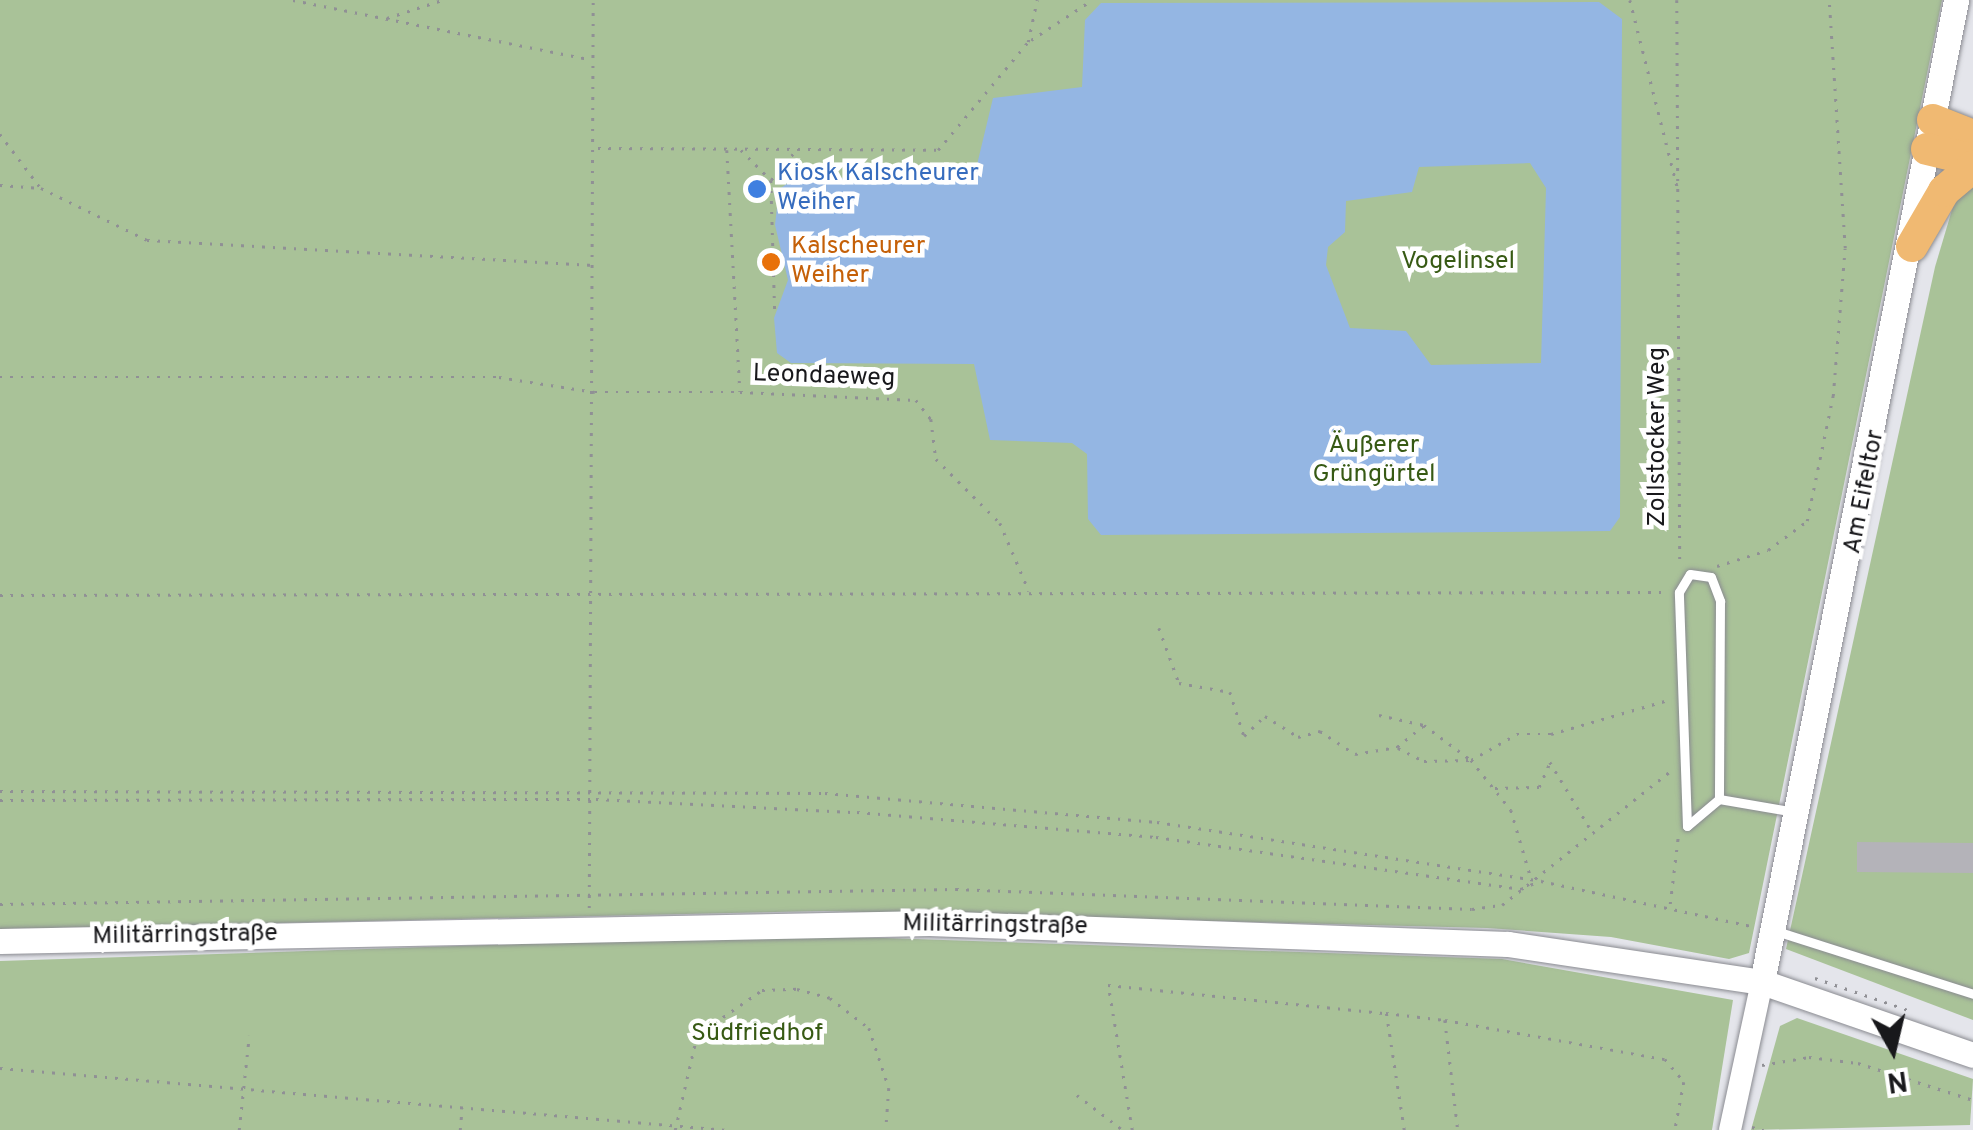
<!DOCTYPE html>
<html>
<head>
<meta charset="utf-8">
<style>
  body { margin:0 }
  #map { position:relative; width:1973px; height:1130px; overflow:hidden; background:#e4e5eb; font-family:Overpass,sans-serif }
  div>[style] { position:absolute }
  .green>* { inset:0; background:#a9c298 }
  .water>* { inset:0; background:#94b6e3 }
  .building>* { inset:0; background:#b4b3b9 }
  .path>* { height:2.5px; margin-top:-1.25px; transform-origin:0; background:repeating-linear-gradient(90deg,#909095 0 2.5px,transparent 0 10.5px) }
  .roads { filter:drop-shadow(0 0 2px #8a8b91) drop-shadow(0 0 2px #8a8b91) }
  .service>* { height:9px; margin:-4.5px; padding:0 4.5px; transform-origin:4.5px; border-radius:4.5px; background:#fff }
  .tertiary>* { height:22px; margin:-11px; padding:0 11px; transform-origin:11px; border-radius:11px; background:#fff }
  .secondary>* { height:25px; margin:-12.5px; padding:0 12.5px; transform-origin:12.5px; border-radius:12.5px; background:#fff }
  .motorway>* { height:32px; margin:-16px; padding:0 16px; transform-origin:16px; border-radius:16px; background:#f0b972 }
  .dots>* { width:28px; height:28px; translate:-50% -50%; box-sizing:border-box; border:5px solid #fff; border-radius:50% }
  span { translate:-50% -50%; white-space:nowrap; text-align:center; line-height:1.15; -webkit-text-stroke:9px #fff; paint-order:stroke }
  .shop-label { font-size:25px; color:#366cbe }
  .left { translate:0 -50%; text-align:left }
  .food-label { font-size:25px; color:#c56008 }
  .park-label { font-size:25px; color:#375a14 }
  .street-label { font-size:25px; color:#18181b }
  .north { position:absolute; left:1843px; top:1000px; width:100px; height:100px; -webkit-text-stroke:8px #fff; paint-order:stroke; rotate:172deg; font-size:28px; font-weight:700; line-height:40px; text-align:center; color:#18181b }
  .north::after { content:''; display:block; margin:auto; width:35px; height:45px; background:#18181b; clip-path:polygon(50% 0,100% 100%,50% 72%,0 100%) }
</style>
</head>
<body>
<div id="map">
  <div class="green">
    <div style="clip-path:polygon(0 0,1942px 0,1749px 953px,1729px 959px,1611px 937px,1487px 928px,824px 911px,0 929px)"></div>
    <div style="clip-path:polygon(1973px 185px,1973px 1020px,1786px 949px,1935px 267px,1957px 193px)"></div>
    <div style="clip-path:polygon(795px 935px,1502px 959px,1733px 1000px,1712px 1130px,0 1130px,0 961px)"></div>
    <div style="clip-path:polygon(1797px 1018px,1973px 1079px,1970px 1125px,1751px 1130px,1780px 1026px)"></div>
  </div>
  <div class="water">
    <div style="clip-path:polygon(evenodd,1599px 2px,1622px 19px,1620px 517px,1610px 531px,1101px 535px,1088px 519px,1087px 454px,1072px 443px,990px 440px,974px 364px,791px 363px,777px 353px,774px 318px,788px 280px,775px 225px,779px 189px,793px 180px,975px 173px,993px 98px,1082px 87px,1085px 20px,1101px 3px,1599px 2px,1530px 163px,1546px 188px,1541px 363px,1431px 365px,1406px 331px,1350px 328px,1326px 265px,1328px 247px,1345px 232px,1346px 201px,1412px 192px,1419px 167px,1530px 163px)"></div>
  </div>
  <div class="building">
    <div style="clip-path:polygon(1857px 842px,1973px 843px,1973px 873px,1857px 872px)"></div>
  </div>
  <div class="path">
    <div style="left:293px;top:0;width:300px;rotate:11.3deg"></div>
    <div style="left:1630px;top:0;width:192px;rotate:75.8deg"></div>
    <div style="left:1677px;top:0;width:564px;rotate:89.7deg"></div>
    <div style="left:387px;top:18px;width:58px;rotate:-18.1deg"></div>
    <div style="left:1031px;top:40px;width:73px;rotate:-33.3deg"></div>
    <div style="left:0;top:134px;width:66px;rotate:53deg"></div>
    <div style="left:598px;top:148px;width:340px;rotate:0.3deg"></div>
    <div style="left:938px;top:150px;width:141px;rotate:-50.2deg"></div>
    <div style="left:1028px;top:42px;width:43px;rotate:-77.9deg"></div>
    <div style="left:727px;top:150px;width:242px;rotate:86.9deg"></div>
    <div style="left:740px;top:392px;width:176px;rotate:2.6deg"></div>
    <div style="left:916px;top:400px;width:24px;rotate:52deg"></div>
    <div style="left:931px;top:419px;width:40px;rotate:82.9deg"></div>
    <div style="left:936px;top:459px;width:91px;rotate:45deg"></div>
    <div style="left:1000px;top:523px;width:74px;rotate:66.9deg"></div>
    <div style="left:741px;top:150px;width:42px;rotate:45deg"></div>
    <div style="left:771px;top:180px;width:135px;rotate:88.3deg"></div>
    <div style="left:771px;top:180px;width:40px;rotate:-50deg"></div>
    <div style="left:0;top:185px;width:41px;rotate:4.2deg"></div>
    <div style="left:41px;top:188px;width:118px;rotate:26.1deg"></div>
    <div style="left:147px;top:240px;width:447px;rotate:3.2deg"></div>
    <div style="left:0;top:377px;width:499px"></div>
    <div style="left:499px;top:377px;width:97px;rotate:8.9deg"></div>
    <div style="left:595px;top:392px;width:145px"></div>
    <div style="left:1717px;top:566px;width:53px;rotate:-17.4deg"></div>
    <div style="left:1768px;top:550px;width:49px;rotate:-36.6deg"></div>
    <div style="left:1807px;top:521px;width:128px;rotate:-78.3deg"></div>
    <div style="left:1833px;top:396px;width:148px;rotate:-85.4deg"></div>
    <div style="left:1845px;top:248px;width:249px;rotate:-93.7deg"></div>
    <div style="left:0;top:595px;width:1668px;rotate:-0.1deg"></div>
    <div style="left:1159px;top:628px;width:59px;rotate:70deg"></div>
    <div style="left:1179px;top:683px;width:52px;rotate:10deg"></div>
    <div style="left:1230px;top:692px;width:46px;rotate:72.3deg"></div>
    <div style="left:1244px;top:736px;width:29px;rotate:-44deg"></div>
    <div style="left:1265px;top:716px;width:39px;rotate:32deg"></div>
    <div style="left:1298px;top:737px;width:23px;rotate:-15deg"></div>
    <div style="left:1320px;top:731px;width:42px;rotate:33.3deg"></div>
    <div style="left:1355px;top:754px;width:43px;rotate:-9.5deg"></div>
    <div style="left:1397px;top:747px;width:35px;rotate:-39deg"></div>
    <div style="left:1379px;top:715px;width:46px;rotate:12.5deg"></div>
    <div style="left:1424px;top:725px;width:59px;rotate:36.7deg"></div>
    <div style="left:1471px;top:760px;width:64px;rotate:51.3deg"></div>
    <div style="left:1511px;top:810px;width:71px;rotate:73.6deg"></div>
    <div style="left:1398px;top:748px;width:29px;rotate:27deg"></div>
    <div style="left:1424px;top:761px;width:47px;rotate:-1.2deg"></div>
    <div style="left:1471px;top:760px;width:53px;rotate:-29.5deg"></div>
    <div style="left:1517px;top:734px;width:34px"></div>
    <div style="left:1551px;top:734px;width:122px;rotate:-16.2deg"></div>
    <div style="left:1495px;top:788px;width:44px;rotate:-1.3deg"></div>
    <div style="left:1539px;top:787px;width:27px;rotate:-66deg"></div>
    <div style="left:1550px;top:762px;width:79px;rotate:58.9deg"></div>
    <div style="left:0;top:791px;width:825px;rotate:0.14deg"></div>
    <div style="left:825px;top:793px;width:333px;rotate:5deg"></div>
    <div style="left:1157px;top:822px;width:389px;rotate:8.7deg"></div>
    <div style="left:1541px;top:881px;width:215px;rotate:12.1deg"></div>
    <div style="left:0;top:800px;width:596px;rotate:-0.1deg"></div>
    <div style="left:596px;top:799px;width:261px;rotate:2.9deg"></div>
    <div style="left:857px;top:812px;width:300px;rotate:4.8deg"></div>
    <div style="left:1156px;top:837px;width:369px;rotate:8.1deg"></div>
    <div style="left:1521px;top:889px;width:20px;rotate:-24deg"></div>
    <div style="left:0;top:904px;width:956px;rotate:-0.9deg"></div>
    <div style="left:956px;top:889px;width:516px;rotate:2.22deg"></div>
    <div style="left:1472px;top:909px;width:30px;rotate:-8deg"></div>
    <div style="left:1502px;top:905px;width:220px;rotate:-38.5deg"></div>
    <div style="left:1670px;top:904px;width:67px;rotate:-83.2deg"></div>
    <div style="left:589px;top:908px;width:908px;rotate:-89.75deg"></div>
    <div style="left:1815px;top:978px;width:102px;rotate:19deg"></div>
    <div style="left:1445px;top:1020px;width:223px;rotate:10.1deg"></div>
    <div style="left:1665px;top:1059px;width:30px;rotate:50deg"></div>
    <div style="left:1684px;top:1082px;width:49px;rotate:100.6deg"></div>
    <div style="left:1762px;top:1065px;width:48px;rotate:-9.7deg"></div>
    <div style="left:1809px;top:1057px;width:49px;rotate:7deg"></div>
    <div style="left:1858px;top:1063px;width:121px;rotate:17.8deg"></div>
    <div style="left:0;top:1068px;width:730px;rotate:4.87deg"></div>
    <div style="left:1077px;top:1095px;width:58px;rotate:37.3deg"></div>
    <div style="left:1752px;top:1127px;width:12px;rotate:14deg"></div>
    <div style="left:239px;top:1130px;width:95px;rotate:-83.9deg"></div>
    <div style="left:460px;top:1130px;width:22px;rotate:-85deg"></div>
    <div style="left:675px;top:1130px;width:98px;rotate:-77deg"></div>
    <div style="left:697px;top:1035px;width:79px;rotate:-34.7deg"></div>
    <div style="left:762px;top:990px;width:35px;rotate:-2deg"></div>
    <div style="left:797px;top:989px;width:34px;rotate:15deg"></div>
    <div style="left:830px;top:998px;width:49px;rotate:37.6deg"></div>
    <div style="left:869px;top:1028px;width:63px;rotate:71.6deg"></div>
    <div style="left:889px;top:1088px;width:42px;rotate:94.1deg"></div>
    <div style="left:1132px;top:1130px;width:147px;rotate:-99.4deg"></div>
    <div style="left:1108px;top:985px;width:279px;rotate:5.8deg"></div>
    <div style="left:1404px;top:1130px;width:118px;rotate:-98.7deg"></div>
    <div style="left:1386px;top:1013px;width:59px;rotate:6.8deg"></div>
    <div style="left:1445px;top:1020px;width:111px;rotate:83.3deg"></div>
  </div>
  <div class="roads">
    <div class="service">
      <div style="left:1690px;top:574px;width:21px;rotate:8deg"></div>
      <div style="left:1711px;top:577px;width:26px;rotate:69deg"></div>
      <div style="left:1720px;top:601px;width:198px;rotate:90.3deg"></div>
      <div style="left:1719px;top:799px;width:42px;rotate:139.8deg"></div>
      <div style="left:1687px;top:826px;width:234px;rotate:-92deg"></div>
      <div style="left:1679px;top:592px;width:21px;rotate:-59deg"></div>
      <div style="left:1719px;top:799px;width:77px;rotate:9.7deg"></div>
      <div style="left:1776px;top:931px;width:207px;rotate:17.7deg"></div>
    </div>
    <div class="tertiary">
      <div style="left:1730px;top:1130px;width:151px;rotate:-77.8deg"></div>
    </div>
    <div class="secondary">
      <div style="left:0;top:941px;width:929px;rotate:-1.11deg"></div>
      <div style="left:929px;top:923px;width:579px;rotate:2.08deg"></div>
      <div style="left:1508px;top:944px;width:257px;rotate:8.5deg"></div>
      <div style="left:1762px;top:982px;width:223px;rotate:19.1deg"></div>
      <div style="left:1762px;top:982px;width:1001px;rotate:-78.82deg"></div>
    </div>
    <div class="motorway">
      <div style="left:1933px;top:120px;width:43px;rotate:21.8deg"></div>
      <div style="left:1927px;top:149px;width:47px;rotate:13.4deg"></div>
      <div style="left:1912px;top:246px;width:64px;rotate:-59.8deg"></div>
      <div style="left:1944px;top:191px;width:38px;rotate:-40deg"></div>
    </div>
  </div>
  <div class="dots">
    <div style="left:757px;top:189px;background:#3f7fe0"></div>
    <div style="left:771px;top:262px;background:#e8710a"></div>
  </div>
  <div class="shop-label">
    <span class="left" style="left:777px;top:189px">Kiosk Kalscheurer<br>Weiher</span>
  </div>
  <div class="food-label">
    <span class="left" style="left:791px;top:262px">Kalscheurer<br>Weiher</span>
  </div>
  <div class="park-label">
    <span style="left:1458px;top:262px">Vogelinsel</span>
    <span style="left:1374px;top:461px">Äußerer<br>Grüngürtel</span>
    <span style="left:757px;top:1034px">Südfriedhof</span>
  </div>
  <div class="street-label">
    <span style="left:824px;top:377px;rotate:2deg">Leondaeweg</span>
    <span style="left:1658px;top:437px;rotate:-90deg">Zollstocker Weg</span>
    <span style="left:1865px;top:492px;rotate:-79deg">Am Eifeltor</span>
    <span style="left:995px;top:926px;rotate:1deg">Militärringstraße</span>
    <span style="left:185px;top:936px;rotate:-1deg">Militärringstraße</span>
  </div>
  <div class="north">N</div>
</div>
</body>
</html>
